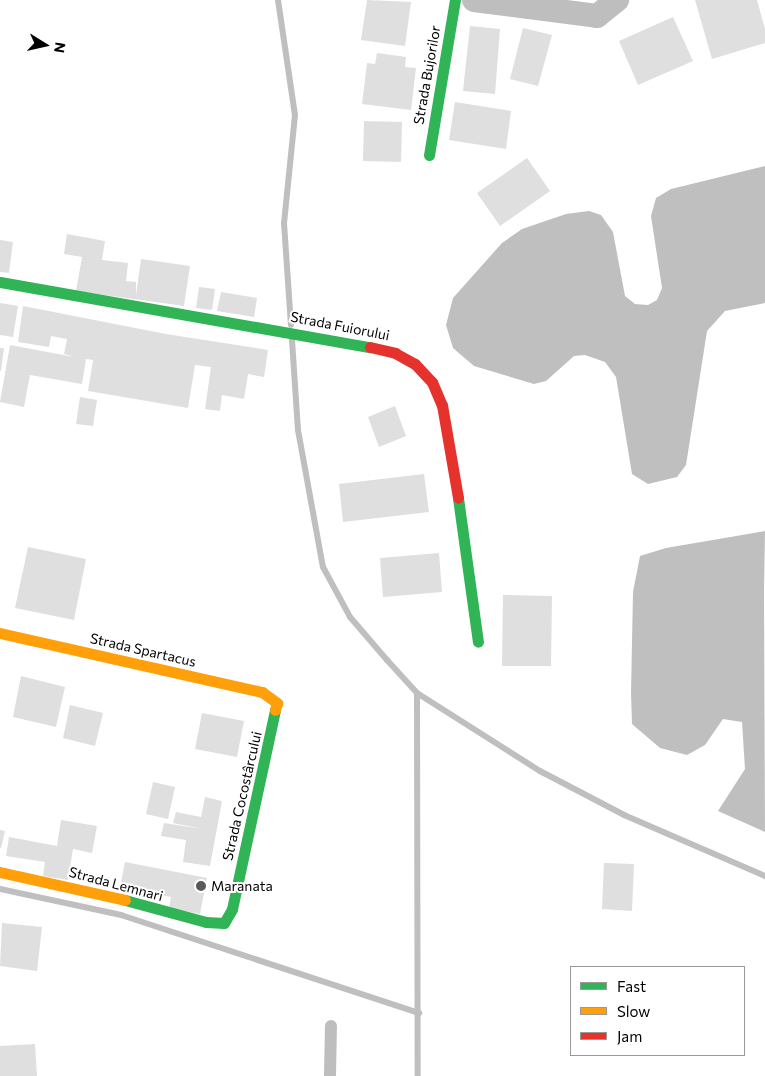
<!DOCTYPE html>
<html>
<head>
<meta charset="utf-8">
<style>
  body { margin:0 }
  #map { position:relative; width:765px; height:1076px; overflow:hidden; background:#fff; font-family:Commissioner,sans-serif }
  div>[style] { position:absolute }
  .water>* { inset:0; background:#bfbfbf }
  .stream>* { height:6px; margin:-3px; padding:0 3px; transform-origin:3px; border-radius:3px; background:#bfbfbf }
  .building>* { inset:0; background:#dfdfdf }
  .lane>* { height:12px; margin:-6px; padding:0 6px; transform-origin:6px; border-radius:6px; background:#bebebe }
  .street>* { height:24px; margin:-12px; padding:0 12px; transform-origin:12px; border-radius:12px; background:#bebebe }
  .fast>* { height:11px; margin:-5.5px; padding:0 5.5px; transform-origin:5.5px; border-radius:5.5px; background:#30b455 }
  .slow>* { height:11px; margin:-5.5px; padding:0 5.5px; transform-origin:5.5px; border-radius:5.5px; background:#ff9f0a }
  .jam>* { height:11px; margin:-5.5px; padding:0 5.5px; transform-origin:5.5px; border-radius:5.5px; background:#e5322d }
  .dots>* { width:14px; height:14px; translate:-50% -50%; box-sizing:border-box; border:2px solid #fff; border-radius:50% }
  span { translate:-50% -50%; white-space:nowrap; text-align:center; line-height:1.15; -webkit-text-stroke:4px #fff; paint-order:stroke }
  .street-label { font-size:14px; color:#000 }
  .poi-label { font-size:14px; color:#000 }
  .left { translate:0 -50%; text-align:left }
  .legend { position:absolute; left:570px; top:966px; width:175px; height:90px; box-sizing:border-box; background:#fff; border:1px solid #999; margin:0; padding:6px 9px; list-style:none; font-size:15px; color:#000 }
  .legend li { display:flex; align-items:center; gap:10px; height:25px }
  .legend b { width:25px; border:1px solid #999 }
  .north { position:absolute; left:20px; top:20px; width:50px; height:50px; -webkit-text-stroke:4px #fff; paint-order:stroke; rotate:100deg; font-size:14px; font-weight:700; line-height:20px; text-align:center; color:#000 }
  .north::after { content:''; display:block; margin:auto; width:18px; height:22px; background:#000; clip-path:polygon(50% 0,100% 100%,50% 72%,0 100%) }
</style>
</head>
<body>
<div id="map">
  <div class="water">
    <div style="clip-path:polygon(765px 166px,765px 303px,725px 311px,707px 331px,686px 465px,677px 477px,648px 484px,632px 474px,616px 377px,605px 362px,585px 355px,574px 356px,546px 381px,534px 384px,474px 366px,453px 348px,446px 325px,453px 298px,502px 243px,522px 229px,566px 214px,589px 211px,601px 215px,613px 232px,625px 296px,635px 304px,648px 305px,657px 300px,662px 288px,651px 216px,656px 198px,671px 189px)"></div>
    <div style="clip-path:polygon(765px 531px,764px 592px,765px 832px,718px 811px,745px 769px,742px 722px,723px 719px,705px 745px,687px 755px,660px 748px,632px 724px,631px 693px,633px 592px,640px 556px,666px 548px)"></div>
  </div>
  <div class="stream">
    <div style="left:278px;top:0;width:116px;rotate:81.6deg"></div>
    <div style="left:295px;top:115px;width:109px;rotate:95.8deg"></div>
    <div style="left:284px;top:223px;width:102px;rotate:86.1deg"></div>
    <div style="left:292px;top:340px;width:90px;rotate:86.2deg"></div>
    <div style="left:298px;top:430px;width:139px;rotate:79.7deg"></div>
    <div style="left:323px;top:567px;width:57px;rotate:61.6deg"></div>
    <div style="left:350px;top:617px;width:57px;rotate:49.3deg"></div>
    <div style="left:387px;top:660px;width:45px;rotate:47.7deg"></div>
    <div style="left:417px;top:693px;width:146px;rotate:32.4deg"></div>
    <div style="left:540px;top:771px;width:95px;rotate:27.6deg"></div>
    <div style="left:624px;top:815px;width:154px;rotate:23.4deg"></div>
    <div style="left:417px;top:693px;width:383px;rotate:89.9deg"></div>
    <div style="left:0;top:889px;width:124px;rotate:12.1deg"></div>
    <div style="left:121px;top:915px;width:314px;rotate:18.2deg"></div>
  </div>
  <div class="building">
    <div style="clip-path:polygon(367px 0,411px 2px,405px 46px,361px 40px)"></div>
    <div style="clip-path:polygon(695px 0,757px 0,765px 29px,765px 43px,712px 59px)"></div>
    <div style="clip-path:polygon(673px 17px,693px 61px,638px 85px,619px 41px)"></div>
    <div style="clip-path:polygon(470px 26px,500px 29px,495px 94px,463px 91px)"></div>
    <div style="clip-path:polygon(523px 28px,552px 35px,538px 86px,510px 79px)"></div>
    <div style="clip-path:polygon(377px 53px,406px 57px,405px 67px,416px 68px,411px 110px,362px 104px,367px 63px,375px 64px)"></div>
    <div style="clip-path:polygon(455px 102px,511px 111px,506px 149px,449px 140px)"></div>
    <div style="clip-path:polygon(364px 121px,402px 122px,401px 162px,363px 161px)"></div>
    <div style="clip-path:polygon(527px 158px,550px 191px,500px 226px,477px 193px)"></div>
    <div style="clip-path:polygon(67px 234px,105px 241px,102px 260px,128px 263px,126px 281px,136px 282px,136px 295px,141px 259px,190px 266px,184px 306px,76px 291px,82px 257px,64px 254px)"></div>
    <div style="clip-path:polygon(0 240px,13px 242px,9px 273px,0 272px)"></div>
    <div style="clip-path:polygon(199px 287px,215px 289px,212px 310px,196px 308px)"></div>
    <div style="clip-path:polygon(221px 292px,257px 298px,254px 317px,217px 311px)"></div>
    <div style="clip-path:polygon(0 303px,18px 306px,13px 337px,0 335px)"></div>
    <div style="clip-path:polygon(23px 306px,166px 334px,268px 350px,264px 377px,248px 374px,244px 399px,222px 395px,220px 411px,205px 409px,211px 367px,195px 365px,188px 408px,88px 391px,93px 360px,86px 359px,82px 384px,30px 375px,24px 407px,0 402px,10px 345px,74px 357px,64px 354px,67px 339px,51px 336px,49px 347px,18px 342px)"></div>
    <div style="clip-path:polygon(0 348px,4px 348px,1px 371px,0 371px)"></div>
    <div style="clip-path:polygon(80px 397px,97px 400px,93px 426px,76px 424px)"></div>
    <div style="clip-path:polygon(395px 406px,406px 436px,379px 447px,368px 417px)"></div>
    <div style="clip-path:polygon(424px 474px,429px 512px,343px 522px,339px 484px)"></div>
    <div style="clip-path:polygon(28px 547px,86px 559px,74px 620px,15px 608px)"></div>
    <div style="clip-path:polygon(439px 553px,442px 592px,383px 597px,380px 558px)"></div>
    <div style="clip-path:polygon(503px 595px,552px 596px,551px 666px,502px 666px)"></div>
    <div style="clip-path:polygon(21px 676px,65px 687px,56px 727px,13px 717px)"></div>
    <div style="clip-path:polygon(70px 705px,103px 713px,95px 746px,63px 738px)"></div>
    <div style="clip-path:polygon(202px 713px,244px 721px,237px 757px,195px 749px)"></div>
    <div style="clip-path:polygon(153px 782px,175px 787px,168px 819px,146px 814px)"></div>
    <div style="clip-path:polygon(205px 797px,222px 801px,210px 866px,183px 862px,186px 840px,161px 836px,164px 823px,203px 829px,173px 823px,176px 812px,201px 817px)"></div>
    <div style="clip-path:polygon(61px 820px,97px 826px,92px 853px,73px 849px,68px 880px,43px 876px,45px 862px,6px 856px,9px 837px,57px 846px)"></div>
    <div style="clip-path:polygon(0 830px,5px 831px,1px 848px,0 848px)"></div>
    <div style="clip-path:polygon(125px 862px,207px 878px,200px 914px,169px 908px,171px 897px,120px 887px)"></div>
    <div style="clip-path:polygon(604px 863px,634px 864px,632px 911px,602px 909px)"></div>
    <div style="clip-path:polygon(2px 923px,42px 927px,37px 971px,0 966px)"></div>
    <div style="clip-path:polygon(35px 1044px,37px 1076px,0 1076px,0 1046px)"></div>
  </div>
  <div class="lane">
    <div style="left:330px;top:1076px;width:50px;rotate:-88.9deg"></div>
  </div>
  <div class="street">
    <div style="left:474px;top:0;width:124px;rotate:7.4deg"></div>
    <div style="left:597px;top:16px;width:26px;rotate:-39deg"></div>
  </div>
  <div class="fast">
    <div style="left:429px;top:155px;width:157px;rotate:-80.5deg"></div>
    <div style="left:0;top:282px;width:376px;rotate:10deg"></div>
    <div style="left:458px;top:498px;width:145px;rotate:82.1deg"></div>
    <div style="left:125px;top:900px;width:84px;rotate:15.2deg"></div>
    <div style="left:206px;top:922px;width:18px;rotate:3deg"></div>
    <div style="left:224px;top:923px;width:16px;rotate:-60deg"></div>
    <div style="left:232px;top:909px;width:204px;rotate:-77.8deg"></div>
  </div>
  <div class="slow">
    <div style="left:0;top:633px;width:269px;rotate:12.7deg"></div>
    <div style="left:262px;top:692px;width:19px;rotate:36deg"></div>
    <div style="left:277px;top:703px;width:7px;rotate:106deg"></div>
    <div style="left:0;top:872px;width:128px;rotate:12.6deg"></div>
  </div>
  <div class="jam">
    <div style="left:370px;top:347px;width:26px;rotate:13deg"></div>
    <div style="left:395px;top:353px;width:23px;rotate:29deg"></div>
    <div style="left:415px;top:364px;width:25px;rotate:47deg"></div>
    <div style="left:432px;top:382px;width:25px;rotate:67deg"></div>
    <div style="left:442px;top:405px;width:94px;rotate:80.2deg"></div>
  </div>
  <div class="dots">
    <div style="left:201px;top:886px;background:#595959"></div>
  </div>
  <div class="street-label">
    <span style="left:427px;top:75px;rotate:-80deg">Strada Bujorilor</span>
    <span style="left:340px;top:326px;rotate:11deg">Strada Fuiorului</span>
    <span style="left:143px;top:650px;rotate:13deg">Strada Spartacus</span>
    <span style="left:242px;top:796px;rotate:-77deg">Strada Cocostârcului</span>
    <span style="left:116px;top:884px;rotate:15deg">Strada Lemnari</span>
  </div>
  <div class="poi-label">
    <span class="left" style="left:211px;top:886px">Maranata</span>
  </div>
  <ul class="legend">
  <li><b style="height:6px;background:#30b455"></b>Fast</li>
  <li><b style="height:6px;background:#ff9f0a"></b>Slow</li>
  <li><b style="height:6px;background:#e5322d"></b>Jam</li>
  </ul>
  <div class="north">N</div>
</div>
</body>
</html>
